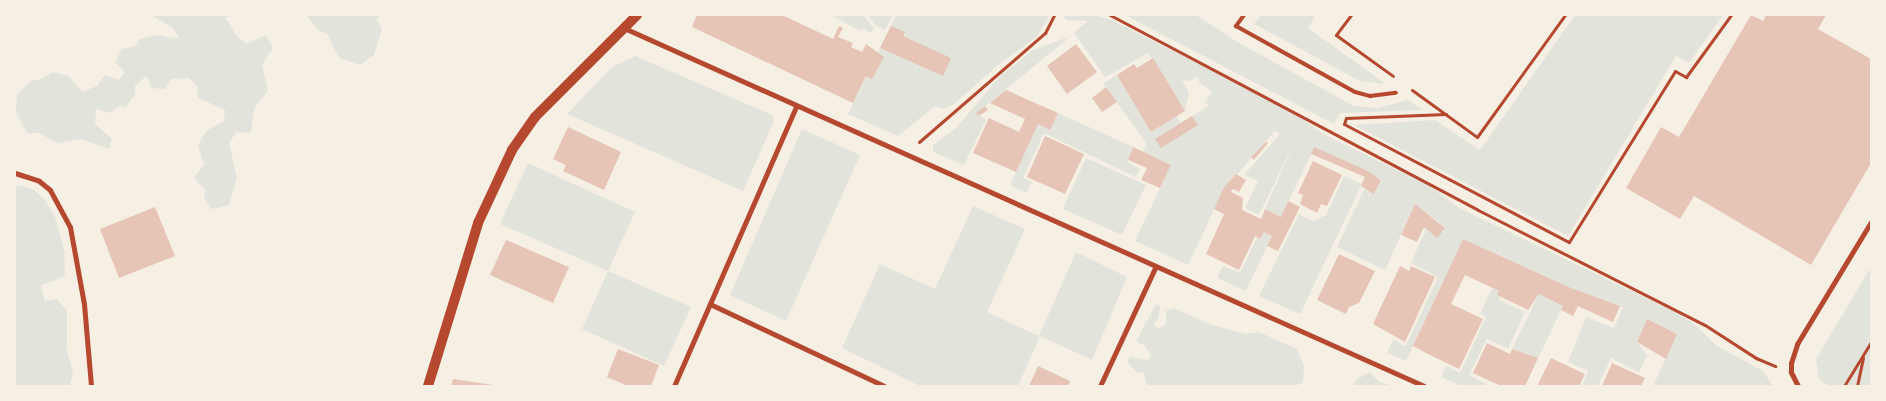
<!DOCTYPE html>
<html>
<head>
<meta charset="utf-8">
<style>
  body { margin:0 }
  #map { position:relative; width:1886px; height:401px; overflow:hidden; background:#f6efe4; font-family:"Fira Sans",sans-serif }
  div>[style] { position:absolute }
  .green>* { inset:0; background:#e2e4dc }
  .building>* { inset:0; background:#e6c5b7 }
  .path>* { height:3px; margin:-1.5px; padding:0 1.5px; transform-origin:1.5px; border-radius:1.5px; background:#b5482f }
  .service>* { height:4px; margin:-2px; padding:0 2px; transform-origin:2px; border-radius:2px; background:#b5482f }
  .minor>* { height:5px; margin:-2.5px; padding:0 2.5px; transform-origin:2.5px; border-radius:2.5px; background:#b5482f }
  .secondary>* { height:10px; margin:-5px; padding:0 5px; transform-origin:5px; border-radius:5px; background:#b5482f }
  span { translate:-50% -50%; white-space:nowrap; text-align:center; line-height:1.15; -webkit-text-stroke:4px #f6efe4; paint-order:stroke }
  .frame { position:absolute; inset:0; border:16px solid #f6efe4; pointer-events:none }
</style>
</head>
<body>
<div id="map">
  <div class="green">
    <div style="clip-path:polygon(151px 15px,247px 15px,225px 17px,237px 36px,247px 44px,265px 35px,273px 48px,262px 65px,268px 91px,254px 108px,251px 133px,237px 132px,229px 142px,237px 178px,229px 205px,212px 209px,204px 199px,205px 190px,194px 178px,204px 164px,198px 146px,206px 131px,224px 121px,225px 110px,198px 98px,197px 86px,189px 78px,172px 79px,164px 89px,152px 88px,146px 76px,135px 86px,135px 94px,126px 107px,118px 106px,111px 113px,96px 109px,95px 124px,112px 139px,109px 149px,81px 139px,57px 143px,39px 133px,27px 133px,16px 112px,17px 94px,31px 81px,41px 79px,53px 72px,69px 76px,82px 92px,97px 86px,105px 75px,119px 80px,125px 72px,115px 62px,122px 49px,136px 46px,140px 39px,158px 35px,180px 39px,173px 28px)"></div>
    <div style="clip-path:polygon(306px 15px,380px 15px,377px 19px,382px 29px,374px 55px,360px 65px,339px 58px,327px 34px,318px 30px)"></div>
    <div style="clip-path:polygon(831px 15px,863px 15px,874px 28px,871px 33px,862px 28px,860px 31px)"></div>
    <div style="clip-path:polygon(868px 15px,893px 15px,885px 30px,875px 25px)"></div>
    <div style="clip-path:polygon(896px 15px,1049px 15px,1038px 36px,998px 65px,954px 104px,944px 109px,935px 106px,898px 136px,848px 114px)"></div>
    <div style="clip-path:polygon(1061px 15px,1095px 15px,1114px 21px,1258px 94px,1297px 115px,1323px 134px,1428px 185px,1461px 209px,1673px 311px,1692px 322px,1717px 346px,1763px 371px,1773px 386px,1653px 386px,1677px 334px,1647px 319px,1637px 342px,1647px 355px,1639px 372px,1611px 358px,1598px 386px,1582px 386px,1588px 371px,1568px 362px,1586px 317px,1614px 328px,1623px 307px,1571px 288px,1463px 239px,1406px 361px,1387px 353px,1393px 340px,1406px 346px,1438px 277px,1411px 263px,1426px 229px,1437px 238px,1445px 227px,1415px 204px,1385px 270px,1337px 247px,1365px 188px,1374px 194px,1381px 180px,1368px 171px,1314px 148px,1281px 217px,1265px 209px,1295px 141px,1259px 215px,1245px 208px,1258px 181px,1244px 175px,1280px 134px,1275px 131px,1224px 189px,1188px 265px,1135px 241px,1171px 165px,1143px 152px,1147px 144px,1103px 83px,1117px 75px,1151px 131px,1176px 116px,1181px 123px,1210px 105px,1204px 103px,1212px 92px,1199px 82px,1198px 76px,1190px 81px,1182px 80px,1189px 93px,1185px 111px,1148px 53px,1105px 77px,1074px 33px,1088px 21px,1067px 20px)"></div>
    <div style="clip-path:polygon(1125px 15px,1196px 15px,1239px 43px,1354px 106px,1377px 108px,1408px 100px,1423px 110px,1340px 113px,1334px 124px)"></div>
    <div style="clip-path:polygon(1261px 15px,1316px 15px,1308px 28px,1386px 84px,1360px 81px,1254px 24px)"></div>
    <div style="clip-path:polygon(1575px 15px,1723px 15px,1689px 63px,1676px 56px,1568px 236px,1354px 125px,1435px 120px,1480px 150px)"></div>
    <div style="clip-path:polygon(1071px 36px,977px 113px,986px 120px,964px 165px,933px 152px,933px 145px,957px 127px,1001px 75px,1033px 50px)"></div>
    <div style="clip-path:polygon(635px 56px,772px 115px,774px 121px,743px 191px,567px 114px,612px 67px)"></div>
    <div style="clip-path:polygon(1058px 113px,1133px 147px,1127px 162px,1140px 169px,1136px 177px,1044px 133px,1023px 178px,1032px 182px,1026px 193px,1010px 185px,1038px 124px,1050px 130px)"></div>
    <div style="clip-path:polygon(802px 129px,860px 155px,786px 321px,730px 295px)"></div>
    <div style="clip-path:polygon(1086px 158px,1146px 185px,1122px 235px,1063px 209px)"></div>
    <div style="clip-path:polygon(528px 163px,635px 212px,608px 271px,691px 307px,664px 366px,582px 329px,608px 271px,500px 224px)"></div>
    <div style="clip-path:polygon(1344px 176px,1362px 184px,1300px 314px,1259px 296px,1299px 214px,1313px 221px,1326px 215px)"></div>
    <div style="clip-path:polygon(19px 185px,34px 190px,45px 200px,56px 219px,64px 250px,65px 276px,41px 286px,45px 301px,57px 299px,67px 311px,67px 349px,73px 373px,70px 386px,15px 386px,15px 186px)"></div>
    <div style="clip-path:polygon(973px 206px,1025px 229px,987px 312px,1039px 336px,1076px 252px,1127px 277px,1092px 360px,1040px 336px,1018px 386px,920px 386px,842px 348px,880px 264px,935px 289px)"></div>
    <div style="clip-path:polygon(1264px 232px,1272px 236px,1246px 291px,1217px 278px,1223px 266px,1240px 273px,1257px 238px,1260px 239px)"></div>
    <div style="clip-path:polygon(1871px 267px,1871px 386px,1829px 386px,1819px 379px,1816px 359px)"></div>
    <div style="clip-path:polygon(1492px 288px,1499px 291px,1499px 300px,1525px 312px,1508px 349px,1487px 339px,1469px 375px,1486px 384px,1485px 386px,1461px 386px,1441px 377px,1446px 366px,1460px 373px,1486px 317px,1480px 314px)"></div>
    <div style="clip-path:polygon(1539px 294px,1563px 306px,1538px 358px,1512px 349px)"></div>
    <div style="clip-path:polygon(1156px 304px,1160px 306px,1159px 315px,1154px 326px,1159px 329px,1166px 323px,1166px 311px,1174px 308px,1209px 324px,1246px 334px,1259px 332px,1297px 349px,1304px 366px,1303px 382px,1295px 386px,1147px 386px,1144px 373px,1136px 372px,1127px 362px,1130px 357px,1148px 360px,1151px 354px,1144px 345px,1136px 342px)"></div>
    <div style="clip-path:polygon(1369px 372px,1380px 382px,1394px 386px,1354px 386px,1356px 380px)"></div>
  </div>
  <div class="building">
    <div style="clip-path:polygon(697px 15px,782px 15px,833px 39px,839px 26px,843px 28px,838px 37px,853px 43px,851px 47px,862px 52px,866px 44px,884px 57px,872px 79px,866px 76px,853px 103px,692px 27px)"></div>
    <div style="clip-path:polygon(1751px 15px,1763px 21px,1766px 15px,1826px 15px,1818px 29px,1871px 59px,1871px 163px,1811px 265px,1694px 196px,1680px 219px,1626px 188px,1661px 127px,1679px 137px)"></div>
    <div style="clip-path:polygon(891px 26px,905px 32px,903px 36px,951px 58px,943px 76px,880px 48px)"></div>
    <div style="clip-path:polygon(1076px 44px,1097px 72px,1067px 94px,1047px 66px)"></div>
    <div style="clip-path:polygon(1153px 58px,1185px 111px,1151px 132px,1117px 75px,1134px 64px,1137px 68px)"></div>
    <div style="clip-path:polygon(1106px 87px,1117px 102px,1102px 112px,1092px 98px)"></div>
    <div style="clip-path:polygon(1006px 90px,1058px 113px,1050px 130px,1038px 124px,1016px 172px,973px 153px,989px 118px,1019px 132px,1025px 119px,990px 103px)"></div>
    <div style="clip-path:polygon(985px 106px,988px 110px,978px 116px,976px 113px)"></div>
    <div style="clip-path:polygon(1192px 116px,1198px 125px,1161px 148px,1155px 139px)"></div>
    <div style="clip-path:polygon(568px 127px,621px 152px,604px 190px,563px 171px,566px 165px,553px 159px)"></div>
    <div style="clip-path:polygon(1045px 136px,1084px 154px,1065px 194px,1027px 177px)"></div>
    <div style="clip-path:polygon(1266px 142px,1268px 143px,1254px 160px,1251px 157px)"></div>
    <div style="clip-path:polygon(1133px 147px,1171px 165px,1160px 188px,1141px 180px,1147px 168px,1128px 160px)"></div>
    <div style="clip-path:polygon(1314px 147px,1368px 171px,1381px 180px,1374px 194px,1361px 186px,1365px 177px,1311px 154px)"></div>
    <div style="clip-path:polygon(1313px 161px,1342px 175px,1327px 206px,1321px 204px,1317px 213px,1300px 204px,1303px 195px,1298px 193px)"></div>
    <div style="clip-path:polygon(1236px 174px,1246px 180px,1239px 192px,1233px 189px,1231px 192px,1243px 198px,1242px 210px,1261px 219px,1265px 209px,1281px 217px,1288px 201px,1300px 207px,1278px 251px,1267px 246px,1272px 236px,1264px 232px,1260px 239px,1255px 236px,1239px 270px,1206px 254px,1224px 214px,1214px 209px,1223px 189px)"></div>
    <div style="clip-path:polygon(1415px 204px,1445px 228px,1437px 238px,1424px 227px,1417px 242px,1401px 235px)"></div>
    <div style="clip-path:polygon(155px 207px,175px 256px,119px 278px,100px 229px)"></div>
    <div style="clip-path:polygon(1463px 239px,1571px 288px,1620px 306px,1613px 322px,1578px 306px,1573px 316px,1561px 310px,1563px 306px,1539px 294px,1528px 310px,1497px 295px,1499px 291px,1465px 275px,1451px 304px,1483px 319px,1459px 369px,1428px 354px,1413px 346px)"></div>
    <div style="clip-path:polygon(506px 240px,569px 267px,553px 303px,490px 275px)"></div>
    <div style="clip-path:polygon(1339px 254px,1375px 271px,1359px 303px,1349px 307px,1346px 314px,1317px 300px)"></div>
    <div style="clip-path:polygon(1400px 266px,1409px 271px,1411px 266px,1435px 277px,1405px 342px,1373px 324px)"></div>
    <div style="clip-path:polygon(1647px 319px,1677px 334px,1666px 359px,1637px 342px)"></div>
    <div style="clip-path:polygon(1487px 343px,1510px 354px,1512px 349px,1538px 358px,1525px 386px,1501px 386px,1473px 373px)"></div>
    <div style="clip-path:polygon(618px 349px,659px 365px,651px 386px,628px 386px,607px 377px)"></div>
    <div style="clip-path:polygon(1551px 358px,1585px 374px,1579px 386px,1537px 386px)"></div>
    <div style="clip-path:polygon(1612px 363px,1645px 378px,1641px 386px,1602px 386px)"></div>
    <div style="clip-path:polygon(1038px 366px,1070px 381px,1068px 386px,1029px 386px)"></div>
    <div style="clip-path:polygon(453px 379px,493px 385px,493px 386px,451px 386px)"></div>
  </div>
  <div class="path">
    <div style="left:1110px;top:15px;width:416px;rotate:27.9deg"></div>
    <div style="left:1478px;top:210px;width:254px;rotate:26.9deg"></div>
    <div style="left:1705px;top:325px;width:61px;rotate:32.9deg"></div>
    <div style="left:1756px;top:358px;width:21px;rotate:23deg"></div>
    <div style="left:1351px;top:15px;width:25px;rotate:127deg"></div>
    <div style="left:1336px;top:35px;width:70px;rotate:35.7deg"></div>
    <div style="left:1412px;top:90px;width:80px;rotate:35.9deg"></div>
    <div style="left:1477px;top:137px;width:150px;rotate:-54.2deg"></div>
    <div style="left:1446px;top:114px;width:100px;rotate:177.7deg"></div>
    <div style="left:1346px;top:118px;width:6px;rotate:108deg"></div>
    <div style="left:1344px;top:124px;width:254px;rotate:27.7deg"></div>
    <div style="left:1569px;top:242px;width:201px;rotate:-58.2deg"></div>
    <div style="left:1675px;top:71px;width:13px;rotate:29deg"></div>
    <div style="left:1686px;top:77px;width:77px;rotate:-54deg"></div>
    <div style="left:919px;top:142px;width:167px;rotate:-40.9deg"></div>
    <div style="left:1045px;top:33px;width:20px;rotate:-63deg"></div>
    <div style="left:1844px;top:386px;width:52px;rotate:-58.5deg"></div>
    <div style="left:1857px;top:386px;width:29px;rotate:-78deg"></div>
  </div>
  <div class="service">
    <div style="left:1244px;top:15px;width:14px;rotate:126deg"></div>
    <div style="left:1236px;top:26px;width:136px;rotate:29deg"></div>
    <div style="left:1355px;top:92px;width:16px;rotate:15deg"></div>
    <div style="left:1370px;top:96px;width:26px;rotate:-7deg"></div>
  </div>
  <div class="minor">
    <div style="left:624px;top:28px;width:876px;rotate:24.11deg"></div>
    <div style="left:15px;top:173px;width:25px;rotate:18deg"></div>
    <div style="left:39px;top:181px;width:14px;rotate:39deg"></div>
    <div style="left:50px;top:190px;width:42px;rotate:61.6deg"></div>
    <div style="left:70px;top:227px;width:78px;rotate:79.7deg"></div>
    <div style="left:84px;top:304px;width:82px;rotate:85.1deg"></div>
    <div style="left:710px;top:304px;width:192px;rotate:25.2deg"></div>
    <div style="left:674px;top:386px;width:305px;rotate:-66.4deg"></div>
    <div style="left:1100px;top:386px;width:130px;rotate:-65deg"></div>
    <div style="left:1798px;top:386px;width:16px;rotate:-117deg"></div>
    <div style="left:1791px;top:372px;width:9px;rotate:-90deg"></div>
    <div style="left:1791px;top:363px;width:20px;rotate:-72deg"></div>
    <div style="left:1797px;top:344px;width:143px;rotate:-58.8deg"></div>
  </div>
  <div class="secondary">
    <div style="left:428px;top:386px;width:170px;rotate:-72.9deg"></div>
    <div style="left:478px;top:223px;width:81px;rotate:-65deg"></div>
    <div style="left:512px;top:150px;width:40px;rotate:-55.1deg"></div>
    <div style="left:535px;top:117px;width:144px;rotate:-45deg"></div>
  </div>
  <div class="frame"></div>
</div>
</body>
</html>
